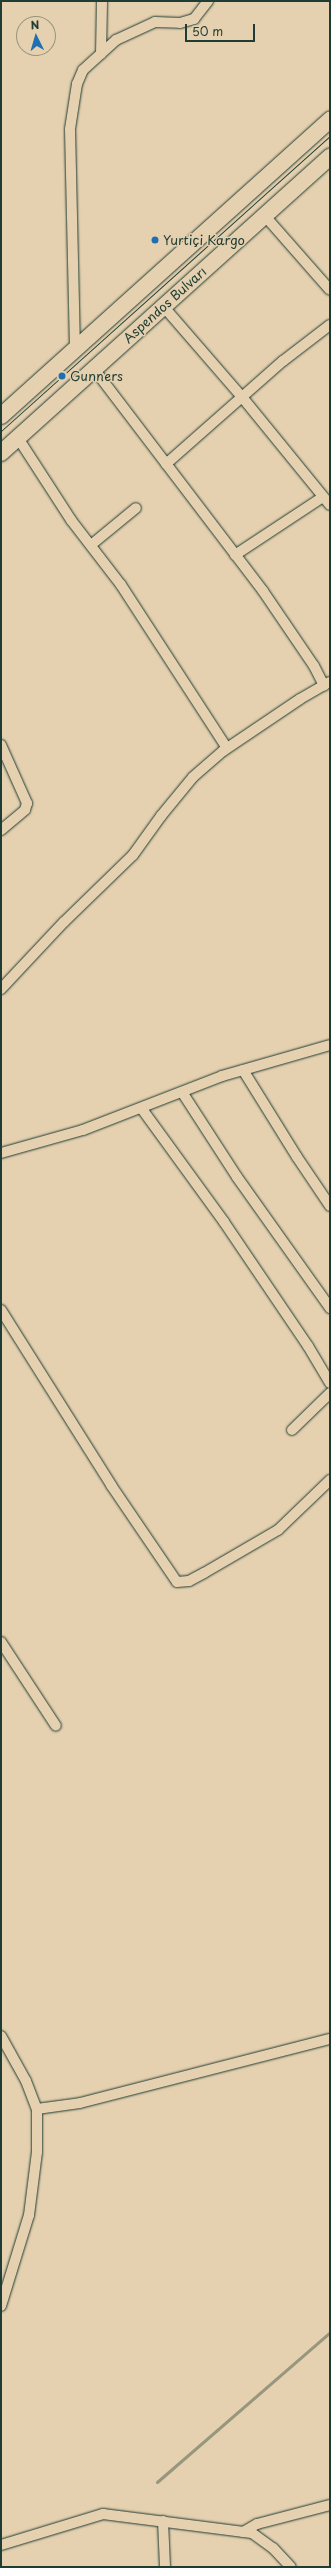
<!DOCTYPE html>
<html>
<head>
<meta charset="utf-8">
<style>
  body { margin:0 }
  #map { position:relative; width:331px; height:2568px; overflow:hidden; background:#e5d0af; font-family:"Playpen Sans",sans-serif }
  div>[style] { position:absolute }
  .stream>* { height:3px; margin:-1.5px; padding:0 1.5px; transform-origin:1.5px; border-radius:1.5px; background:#97967e }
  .roads { filter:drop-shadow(0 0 1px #1f3d34) drop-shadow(0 0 1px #1f3d34) }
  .minor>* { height:10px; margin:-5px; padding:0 5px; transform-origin:5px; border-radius:5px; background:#e5d0af }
  .primary>* { height:16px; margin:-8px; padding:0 8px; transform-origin:8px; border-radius:8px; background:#e5d0af }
  .tram>* { height:1px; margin:-0.5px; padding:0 0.5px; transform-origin:0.5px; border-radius:0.5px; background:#1f3d34 }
  .dots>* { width:11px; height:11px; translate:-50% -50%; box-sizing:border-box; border:2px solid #e5d0af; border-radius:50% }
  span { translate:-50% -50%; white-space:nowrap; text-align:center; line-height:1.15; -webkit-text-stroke:3px #e5d0af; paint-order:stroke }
  .poi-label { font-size:13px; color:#1f3d34 }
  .left { translate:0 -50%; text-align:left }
  .street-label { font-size:13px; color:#1f3d34 }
  .frame { position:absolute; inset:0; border:2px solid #1f3d34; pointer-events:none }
  .north { position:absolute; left:16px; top:16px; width:40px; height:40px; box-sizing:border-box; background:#e5d0af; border:1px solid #96957e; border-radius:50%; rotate:355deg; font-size:11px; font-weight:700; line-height:16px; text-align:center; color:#1f3d34 }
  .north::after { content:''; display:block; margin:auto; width:14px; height:18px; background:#1f6fb2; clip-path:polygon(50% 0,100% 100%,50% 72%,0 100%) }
  .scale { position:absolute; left:185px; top:24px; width:70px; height:18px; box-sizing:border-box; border:2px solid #1f3d34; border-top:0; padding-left:5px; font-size:12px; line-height:14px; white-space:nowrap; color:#1f3d34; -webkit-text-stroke:3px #e5d0af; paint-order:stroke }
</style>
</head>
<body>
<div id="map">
  <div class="stream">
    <div style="left:157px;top:2482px;width:229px;rotate:-40.9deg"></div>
  </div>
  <div class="roads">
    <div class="minor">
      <div style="left:101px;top:54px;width:53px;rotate:-88.9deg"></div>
      <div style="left:265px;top:216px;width:98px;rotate:48.7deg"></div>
      <div style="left:164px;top:307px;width:119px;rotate:49.1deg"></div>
      <div style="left:242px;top:397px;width:139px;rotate:50.8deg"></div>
      <div style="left:75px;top:349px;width:220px;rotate:-91.3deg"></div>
      <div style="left:70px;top:129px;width:46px;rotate:-81.2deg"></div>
      <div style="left:77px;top:84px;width:15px;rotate:-67deg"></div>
      <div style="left:83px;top:70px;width:45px;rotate:-42.3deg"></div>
      <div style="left:116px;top:40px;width:43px;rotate:-24.8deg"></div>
      <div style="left:155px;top:22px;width:25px;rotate:2deg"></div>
      <div style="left:180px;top:23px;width:15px;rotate:-16deg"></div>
      <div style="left:194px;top:19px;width:23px;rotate:-52deg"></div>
      <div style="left:94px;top:369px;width:279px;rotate:52.7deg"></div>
      <div style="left:263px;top:591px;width:91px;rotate:55.8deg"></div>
      <div style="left:314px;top:666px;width:22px;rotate:63deg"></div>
      <div style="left:18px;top:438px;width:98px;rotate:57.1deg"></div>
      <div style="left:71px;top:520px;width:82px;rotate:52.4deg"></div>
      <div style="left:121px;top:585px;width:194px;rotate:57deg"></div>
      <div style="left:166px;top:464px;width:156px;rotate:-41.4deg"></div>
      <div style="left:283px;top:361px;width:59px;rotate:-37.5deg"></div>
      <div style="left:91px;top:545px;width:58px;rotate:-39.4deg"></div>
      <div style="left:235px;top:555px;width:105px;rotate:-33.4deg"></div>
      <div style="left:1px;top:745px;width:64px;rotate:65.9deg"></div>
      <div style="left:27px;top:803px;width:7px;rotate:106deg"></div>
      <div style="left:25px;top:810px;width:31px;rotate:140deg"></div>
      <div style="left:1px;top:989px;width:92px;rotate:-46.8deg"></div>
      <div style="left:64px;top:922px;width:96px;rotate:-44.2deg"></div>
      <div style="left:133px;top:855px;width:48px;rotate:-54.3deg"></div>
      <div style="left:161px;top:816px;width:50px;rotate:-50.6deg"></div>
      <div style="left:193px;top:777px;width:40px;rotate:-41deg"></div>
      <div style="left:223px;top:751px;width:93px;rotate:-34deg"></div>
      <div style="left:300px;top:699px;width:34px;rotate:-30deg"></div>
      <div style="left:243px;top:1070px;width:102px;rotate:58.2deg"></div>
      <div style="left:297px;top:1157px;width:59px;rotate:56deg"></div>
      <div style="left:182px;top:1092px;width:101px;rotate:57.1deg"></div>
      <div style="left:237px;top:1177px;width:161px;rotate:54.6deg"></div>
      <div style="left:142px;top:1109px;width:140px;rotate:54deg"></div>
      <div style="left:224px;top:1222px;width:150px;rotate:55.9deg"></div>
      <div style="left:308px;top:1346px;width:43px;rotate:59.3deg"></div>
      <div style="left:1px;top:1153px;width:85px;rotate:-15.7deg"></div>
      <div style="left:83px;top:1130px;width:149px;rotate:-21.2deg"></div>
      <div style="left:222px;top:1076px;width:112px;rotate:-16deg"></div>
      <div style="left:1px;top:1310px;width:207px;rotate:57.8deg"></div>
      <div style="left:111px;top:1485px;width:117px;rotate:55.8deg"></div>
      <div style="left:177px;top:1582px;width:12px;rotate:-5deg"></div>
      <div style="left:189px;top:1581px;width:17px;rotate:-28deg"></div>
      <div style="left:204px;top:1573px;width:86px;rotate:-30.2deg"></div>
      <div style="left:278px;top:1530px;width:72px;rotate:-43.9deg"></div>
      <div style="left:292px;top:1430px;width:53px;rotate:-44.2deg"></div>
      <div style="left:1px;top:1642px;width:100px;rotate:56.8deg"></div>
      <div style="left:1px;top:2036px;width:51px;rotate:60.9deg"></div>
      <div style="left:26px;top:2081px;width:30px;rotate:69deg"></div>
      <div style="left:37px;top:2109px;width:43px;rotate:90deg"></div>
      <div style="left:37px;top:2152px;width:64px;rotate:97.2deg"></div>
      <div style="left:29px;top:2215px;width:95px;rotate:107.1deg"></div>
      <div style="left:37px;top:2109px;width:43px;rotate:-7.9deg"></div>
      <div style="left:80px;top:2103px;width:258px;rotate:-14.4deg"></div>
      <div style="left:163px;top:2521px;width:46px;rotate:87.5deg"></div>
      <div style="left:243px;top:2532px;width:16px;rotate:-30deg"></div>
      <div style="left:257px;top:2524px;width:75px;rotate:-14.6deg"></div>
      <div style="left:1px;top:2545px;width:107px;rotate:-16.9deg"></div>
      <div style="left:103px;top:2514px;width:150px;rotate:7.3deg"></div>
      <div style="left:252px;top:2533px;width:26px;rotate:36deg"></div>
      <div style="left:273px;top:2548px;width:26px;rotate:47deg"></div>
    </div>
    <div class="primary">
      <div style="left:1px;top:416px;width:443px;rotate:-42deg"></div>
      <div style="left:1px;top:453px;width:443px;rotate:-42deg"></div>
    </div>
  </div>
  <div class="tram">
    <div style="left:1px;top:431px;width:442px;rotate:-41.9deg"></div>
  </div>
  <div class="dots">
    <div style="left:155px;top:240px;background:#1f6fb2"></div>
    <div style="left:62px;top:376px;background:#1f6fb2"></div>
  </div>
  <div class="poi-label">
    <span class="left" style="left:163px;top:240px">Yurtiçi Kargo</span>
    <span class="left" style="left:70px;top:376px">Gunners</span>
  </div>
  <div class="street-label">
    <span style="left:165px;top:305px;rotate:-42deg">Aspendos Bulvarı</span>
  </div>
  <div class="frame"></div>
  <div class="north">N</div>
  <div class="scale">50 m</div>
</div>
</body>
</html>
